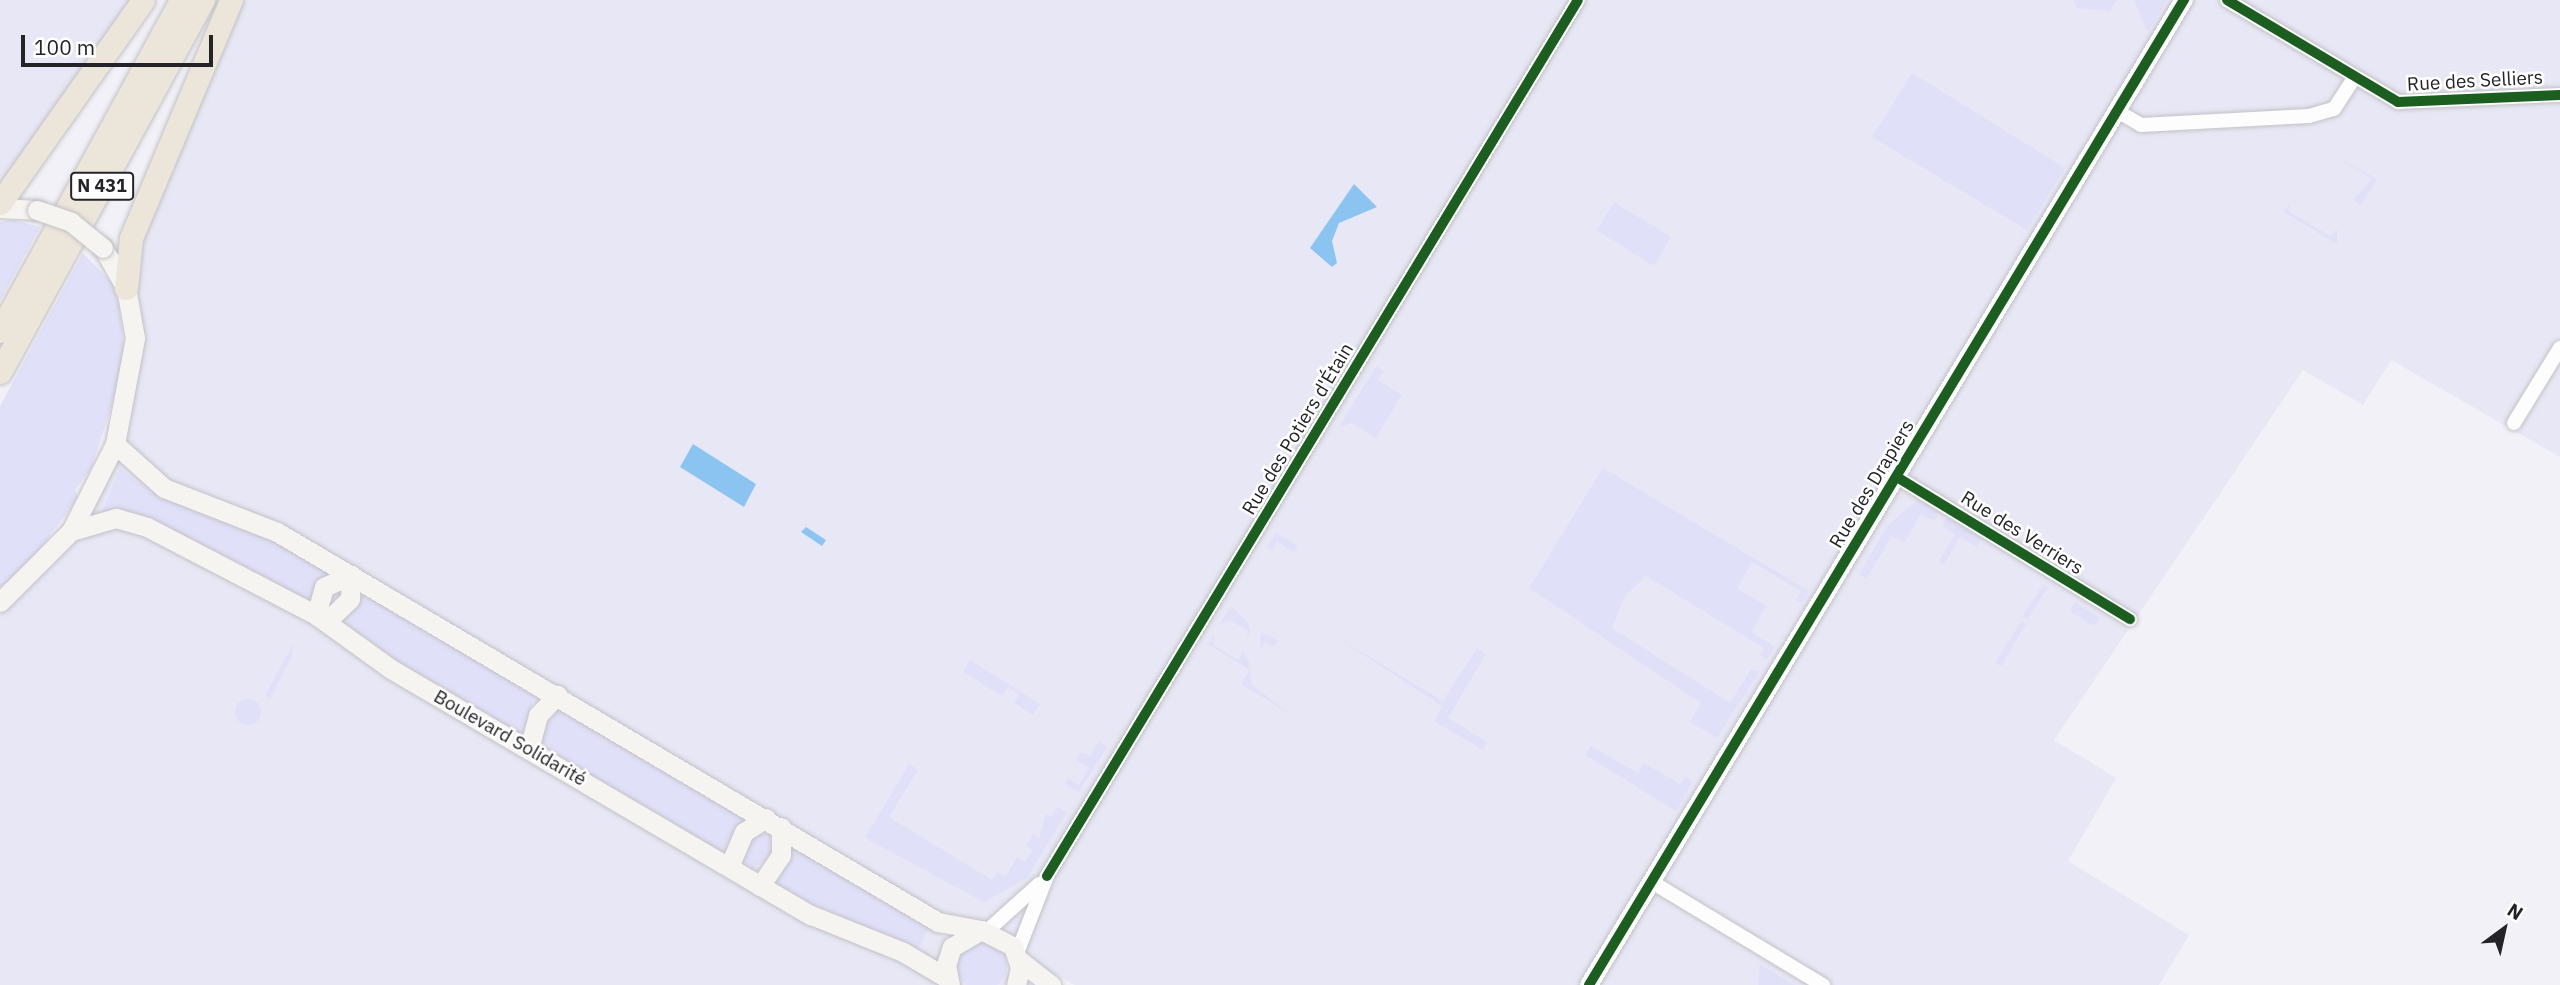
<!DOCTYPE html>
<html>
<head>
<meta charset="utf-8">
<style>
  body { margin:0 }
  #map { position:relative; width:2560px; height:985px; overflow:hidden; background:#f1f1f7; font-family:"IBM Plex Sans",sans-serif }
  div>[style] { position:absolute }
  .built>* { inset:0; background:#e8e7f5 }
  .green>* { inset:0; background:#e1e0f9 }
  .round { border-radius:50% }
  .water>* { inset:0; background:#8cc4f1 }
  .roads { filter:drop-shadow(0 0 2px #c2c2c7) drop-shadow(0 0 2px #c2c2c7) }
  .minor>* { height:14px; margin:-7px; padding:0 7px; transform-origin:7px; border-radius:7px; background:#fdfdfe }
  .tertiary>* { height:18px; margin:-9px; padding:0 9px; transform-origin:9px; border-radius:9px; background:#fdfdfe }
  .secondary>* { height:19px; margin:-9.5px; padding:0 9.5px; transform-origin:9.5px; border-radius:9.5px; background:#f6f4f0 }
  .trunk>* { height:23px; margin:-11.5px; padding:0 11.5px; transform-origin:11.5px; border-radius:11.5px; background:#ece6da }
  .bridges { filter:drop-shadow(0 0 2px #c2c2c7) drop-shadow(0 0 2px #c2c2c7) }
  .secondary-bridge>* { height:19px; margin:-9.5px; padding:0 9.5px; transform-origin:9.5px; border-radius:9.5px; background:#f6f4f0 }
  .cycleway>* { height:10px; margin:-5px; padding:0 5px; transform-origin:5px; border-radius:5px; background:#1b5e20 }
  span { translate:-50% -50%; white-space:nowrap; text-align:center; line-height:1.15; -webkit-text-stroke:5px #fff; paint-order:stroke }
  .shield-label span { padding:2px 5px; background:#fff; border:2px solid; border-radius:5px; -webkit-text-stroke-width:0 }
  .shield-label { font-size:18px; color:#242428; font-weight:700 }
  .street-label { font-size:19px; color:#242428 }
  .north { position:absolute; left:2469px; top:894px; width:70px; height:70px; -webkit-text-stroke:5px #fff; paint-order:stroke; rotate:33deg; font-size:19px; font-weight:700; line-height:28px; text-align:center; color:#242428 }
  .north::after { content:''; display:block; margin:auto; width:24px; height:32px; background:#242428; clip-path:polygon(50% 0,100% 100%,50% 72%,0 100%) }
  .scale { position:absolute; left:21px; top:35px; width:192px; height:32px; box-sizing:border-box; border:4px solid #242428; border-top:0; padding-left:9px; font-size:21px; line-height:24px; white-space:nowrap; color:#242428; -webkit-text-stroke:5px #fff; paint-order:stroke }
</style>
</head>
<body>
<div id="map">
  <div class="built">
    <div style="clip-path:polygon(0 0,142px 0,0 208px)"></div>
    <div style="clip-path:polygon(231px 0,2560px 0,2560px 457px,2391px 360px,2363px 405px,2303px 370px,2054px 740px,2116px 778px,2068px 861px,2189px 935px,2159px 985px,1075px 985px,150px 503px,1033px 985px,0 985px,0 602px,71px 531px,128px 398px,125px 264px)"></div>
  </div>
  <div class="green">
    <div style="clip-path:polygon(2073px 0,2117px 0,2110px 11px,2077px 8px)"></div>
    <div style="clip-path:polygon(2167px 0,2148px 32px,2134px 0)"></div>
    <div style="clip-path:polygon(1912px 73px,2065px 168px,2027px 230px,1872px 137px)"></div>
    <div style="clip-path:polygon(2335px 156px,2377px 179px,2361px 205px,2353px 200px,2372px 179px)"></div>
    <div style="clip-path:polygon(2291px 201px,2288px 211px,2330px 236px,2337px 229px,2337px 244px,2284px 212px)"></div>
    <div style="clip-path:polygon(1614px 202px,1671px 237px,1654px 266px,1597px 230px)"></div>
    <div style="clip-path:polygon(12px 220px,40px 227px,0 301px,0 222px)"></div>
    <div style="clip-path:polygon(83px 253px,112px 283px,119px 305px,124px 347px,117px 389px,91px 469px,75px 490px,78px 498px,27px 566px,0 587px,0 406px)"></div>
    <div style="clip-path:polygon(1376px 366px,1383px 371px,1378px 380px,1402px 395px,1376px 438px,1352px 423px,1339px 427px)"></div>
    <div style="clip-path:polygon(120px 468px,148px 490px,271px 538px,331px 573px,306px 604px,101px 515px)"></div>
    <div style="clip-path:polygon(1603px 468px,1809px 591px,1802px 603px,1796px 600px,1801px 591px,1752px 562px,1737px 588px,1767px 606px,1751px 632px,1775px 647px,1767px 660px,1760px 655px,1764px 648px,1646px 576px,1625px 596px,1612px 628px,1730px 703px,1751px 669px,1760px 671px,1717px 738px,1690px 722px,1701px 703px,1529px 588px)"></div>
    <div style="clip-path:polygon(1918px 500px,1939px 512px,1934px 521px,1921px 514px,1904px 543px,1892px 536px,1866px 579px,1859px 574px,1888px 525px)"></div>
    <div style="clip-path:polygon(1947px 517px,1981px 538px,1977px 547px,1960px 537px,1944px 565px,1939px 561px,1955px 534px,1942px 526px)"></div>
    <div style="clip-path:polygon(1276px 532px,1298px 546px,1294px 552px,1277px 542px,1272px 550px,1267px 547px)"></div>
    <div style="clip-path:polygon(2043px 584px,2048px 587px,2028px 619px,2023px 616px)"></div>
    <div style="clip-path:polygon(363px 591px,536px 692px,525px 727px,517px 735px,341px 627px)"></div>
    <div style="clip-path:polygon(2075px 602px,2100px 618px,2094px 626px,2070px 611px)"></div>
    <div style="clip-path:polygon(1231px 606px,1248px 623px,1250px 631px,1247px 640px,1248px 631px,1230px 620px,1219px 625px)"></div>
    <div style="clip-path:polygon(2021px 621px,2026px 624px,2001px 666px,1995px 663px)"></div>
    <div style="clip-path:polygon(1261px 632px,1278px 640px,1274px 647px,1265px 642px,1260px 650px)"></div>
    <div style="clip-path:polygon(1214px 634px,1214px 645px,1238px 660px,1243px 651px,1249px 661px,1252px 685px,1293px 716px,1241px 684px,1250px 670px,1208px 644px)"></div>
    <div style="clip-path:polygon(1333px 635px,1443px 701px,1477px 648px,1486px 654px,1448px 718px,1487px 742px,1483px 750px,1434px 721px,1442px 706px)"></div>
    <div style="clip-path:polygon(294px 643px,291px 658px,270px 699px,265px 695px)"></div>
    <div style="clip-path:polygon(970px 660px,1040px 704px,1033px 715px,1014px 703px,1019px 694px,1008px 687px,1002px 696px,963px 672px)"></div>
    <div class="round" style="left:235px;top:699px;width:26px;height:26px"></div>
    <div style="clip-path:polygon(557px 711px,573px 714px,748px 819px,718px 853px,546px 752px,539px 732px)"></div>
    <div style="clip-path:polygon(1099px 741px,1107px 747px,1079px 792px,1065px 784px,1068px 778px,1079px 785px,1089px 768px,1076px 760px,1081px 752px,1090px 756px)"></div>
    <div style="clip-path:polygon(1591px 746px,1638px 773px,1644px 763px,1680px 784px,1686px 776px,1693px 782px,1676px 811px,1585px 755px)"></div>
    <div style="clip-path:polygon(909px 764px,918px 770px,889px 817px,992px 880px,997px 872px,1006px 876px,1017px 857px,1025px 862px,1032px 850px,1026px 846px,1033px 834px,1039px 838px,1046px 814px,1051px 817px,1058px 807px,1067px 812px,1027px 878px,984px 902px,865px 838px)"></div>
    <div style="clip-path:polygon(757px 834px,770px 834px,770px 856px,752px 869px,741px 858px)"></div>
    <div style="clip-path:polygon(790px 841px,930px 926px,918px 950px,776px 887px)"></div>
    <div class="round" style="left:957px;top:940px;width:50px;height:50px"></div>
    <div style="clip-path:polygon(1760px 964px,1795px 985px,1758px 985px)"></div>
  </div>
  <div class="water">
    <div style="clip-path:polygon(1354px 184px,1377px 207px,1339px 223px,1332px 241px,1337px 263px,1332px 267px,1310px 248px)"></div>
    <div style="clip-path:polygon(693px 444px,756px 484px,744px 507px,680px 467px)"></div>
    <div style="clip-path:polygon(806px 527px,826px 540px,822px 546px,801px 532px)"></div>
  </div>
  <div class="roads">
    <div class="minor">
      <div style="left:2227px;top:0;width:199px;rotate:30.8deg"></div>
      <div style="left:2398px;top:102px;width:162px;rotate:-2.5deg"></div>
      <div style="left:2117px;top:111px;width:28px;rotate:30deg"></div>
      <div style="left:2141px;top:125px;width:168px;rotate:-3.1deg"></div>
      <div style="left:2309px;top:116px;width:26px;rotate:-16deg"></div>
      <div style="left:2334px;top:109px;width:38px;rotate:-57deg"></div>
      <div style="left:2514px;top:423px;width:88px;rotate:-58.5deg"></div>
      <div style="left:1897px;top:477px;width:273px;rotate:31.4deg"></div>
      <div style="left:1652px;top:882px;width:200px;rotate:31.1deg"></div>
      <div style="left:987px;top:931px;width:70px;rotate:-42.1deg"></div>
      <div style="left:1017px;top:953px;width:83px;rotate:-68.7deg"></div>
      <div style="left:1047px;top:876px;width:1024px;rotate:-58.78deg"></div>
    </div>
    <div class="tertiary">
      <div style="left:1589px;top:985px;width:1151px;rotate:-58.87deg"></div>
    </div>
    <div class="secondary">
      <div style="left:0;top:208px;width:37px;rotate:3deg"></div>
      <div style="left:115px;top:444px;width:66px;rotate:41.9deg"></div>
      <div style="left:164px;top:488px;width:121px;rotate:21.3deg"></div>
      <div style="left:277px;top:532px;width:767px;rotate:30.54deg"></div>
      <div style="left:938px;top:922px;width:44px;rotate:10.5deg"></div>
      <div style="left:71px;top:531px;width:47px;rotate:-16.1deg"></div>
      <div style="left:116px;top:518px;width:32px;rotate:16deg"></div>
      <div style="left:147px;top:527px;width:191px;rotate:27.5deg"></div>
      <div style="left:316px;top:615px;width:92px;rotate:35.8deg"></div>
      <div style="left:391px;top:669px;width:487px;rotate:30.4deg"></div>
      <div style="left:811px;top:915px;width:99px;rotate:21.9deg"></div>
      <div style="left:903px;top:952px;width:51px;rotate:30.6deg"></div>
      <div style="left:0;top:602px;width:100px;rotate:-45deg"></div>
      <div style="left:71px;top:531px;width:97px;rotate:-63.2deg"></div>
      <div style="left:115px;top:444px;width:108px;rotate:-79.3deg"></div>
      <div style="left:135px;top:338px;width:51px;rotate:-100.2deg"></div>
      <div style="left:126px;top:288px;width:46px;rotate:-119.9deg"></div>
      <div style="left:316px;top:615px;width:29px;rotate:-74deg"></div>
      <div style="left:324px;top:587px;width:30px;rotate:-24deg"></div>
      <div style="left:326px;top:622px;width:33px;rotate:-44deg"></div>
      <div style="left:350px;top:599px;width:24px;rotate:-88deg"></div>
      <div style="left:529px;top:749px;width:35px;rotate:-75deg"></div>
      <div style="left:538px;top:715px;width:28px;rotate:-46deg"></div>
      <div style="left:729px;top:867px;width:38px;rotate:-67deg"></div>
      <div style="left:744px;top:832px;width:26px;rotate:-32deg"></div>
      <div style="left:760px;top:886px;width:37px;rotate:-56deg"></div>
      <div style="left:781px;top:855px;width:28px;rotate:-90deg"></div>
      <div style="left:1019px;top:960px;width:41px;rotate:38deg"></div>
      <div style="left:950px;top:985px;width:20px;rotate:-101deg"></div>
      <div style="left:946px;top:965px;width:19px;rotate:-72deg"></div>
      <div style="left:952px;top:947px;width:34px;rotate:-30deg"></div>
      <div style="left:981px;top:930px;width:36px;rotate:27deg"></div>
      <div style="left:1013px;top:946px;width:23px;rotate:72deg"></div>
      <div style="left:1020px;top:968px;width:17px;rotate:103deg"></div>
    </div>
    <div class="trunk">
      <div style="left:0;top:203px;width:248px;rotate:-54.8deg"></div>
      <div style="left:126px;top:288px;width:50px;rotate:-84.3deg"></div>
      <div style="left:131px;top:238px;width:258px;rotate:-67.2deg"></div>
      <div style="left:0;top:331px;width:377px;rotate:-61.3deg"></div>
      <div style="left:0;top:372px;width:424px;rotate:-61.4deg"></div>
    </div>
  </div>
  <div class="bridges">
    <div class="secondary-bridge">
      <div style="left:37px;top:210px;width:36px;rotate:19deg"></div>
      <div style="left:71px;top:222px;width:41px;rotate:39.1deg"></div>
    </div>
  </div>
  <div class="cycleway">
    <div style="left:2227px;top:0;width:199px;rotate:30.8deg"></div>
    <div style="left:2398px;top:102px;width:162px;rotate:-2.5deg"></div>
    <div style="left:1897px;top:477px;width:273px;rotate:31.4deg"></div>
    <div style="left:1047px;top:876px;width:1024px;rotate:-58.78deg"></div>
    <div style="left:1589px;top:985px;width:1151px;rotate:-58.87deg"></div>
  </div>
  <div class="shield-label">
    <span style="left:102px;top:186px">N 431</span>
  </div>
  <div class="street-label">
    <span style="left:2475px;top:81px;rotate:-3deg">Rue des Selliers</span>
    <span style="left:1298px;top:429px;rotate:-59deg">Rue des Potiers d'Étain</span>
    <span style="left:1872px;top:484px;rotate:-59deg">Rue des Drapiers</span>
    <span style="left:2022px;top:533px;rotate:32deg">Rue des Verriers</span>
    <span style="left:510px;top:738px;rotate:30deg">Boulevard Solidarité</span>
  </div>
  <div class="north">N</div>
  <div class="scale">100 m</div>
</div>
</body>
</html>
